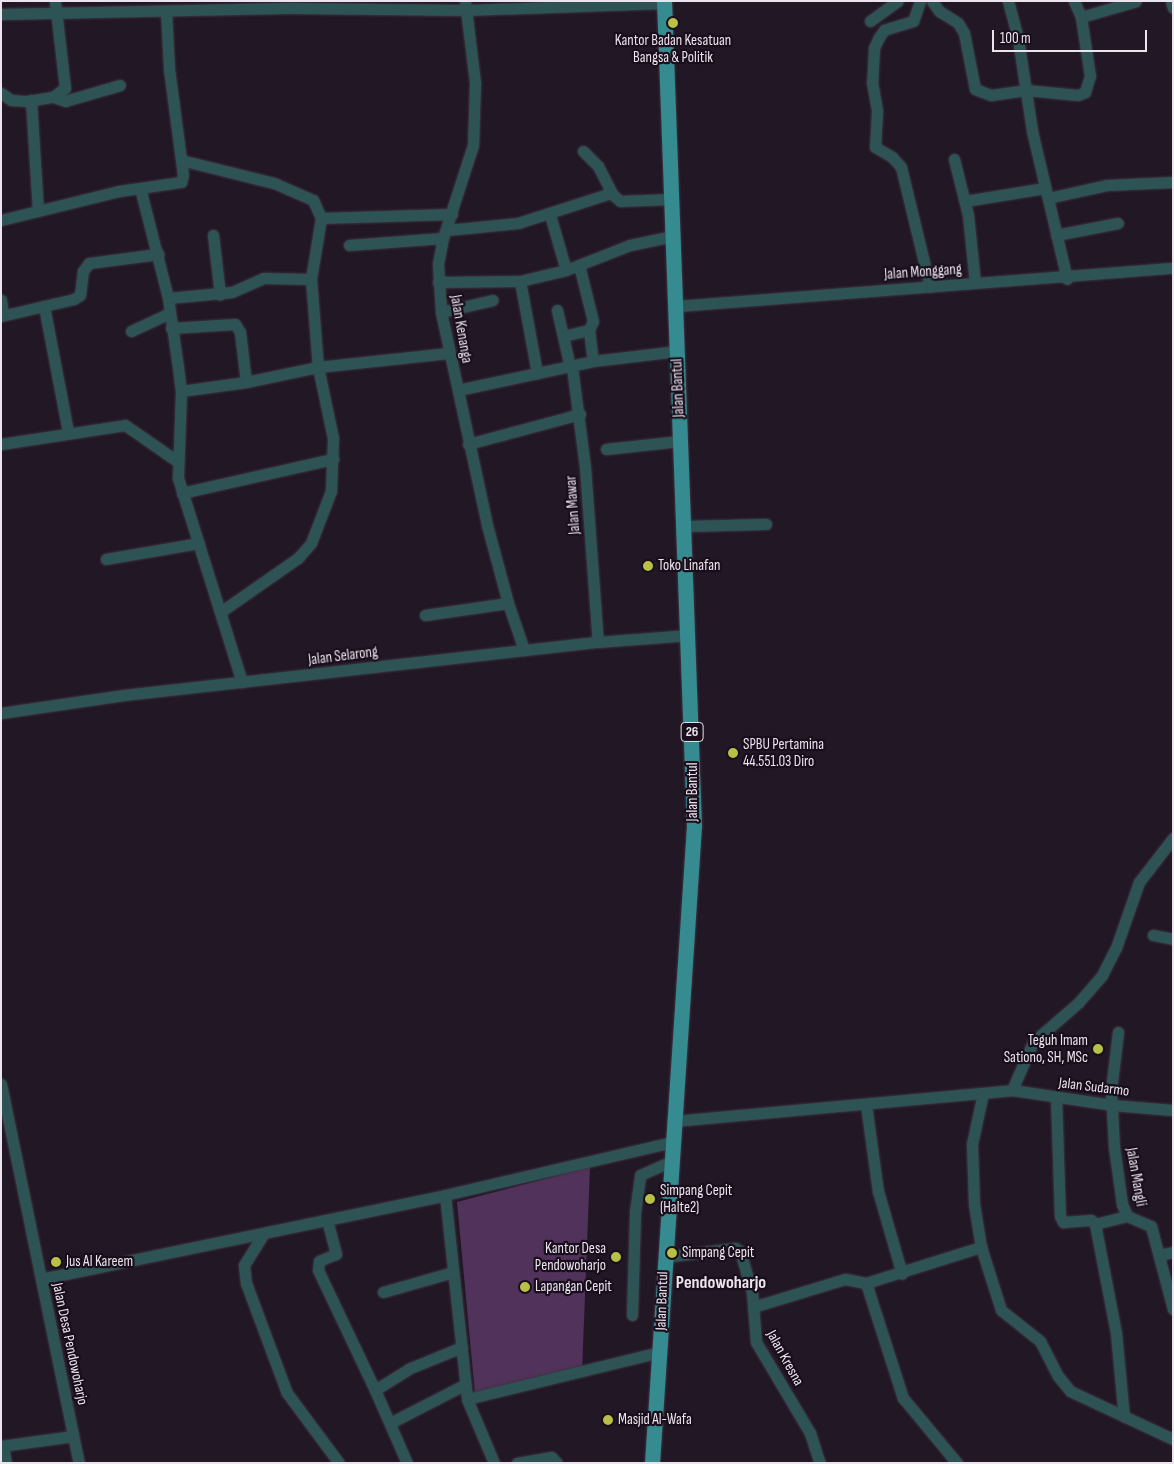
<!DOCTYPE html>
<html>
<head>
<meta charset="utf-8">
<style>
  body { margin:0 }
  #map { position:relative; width:1174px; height:1464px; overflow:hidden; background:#221725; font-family:"Sofia Sans Condensed",sans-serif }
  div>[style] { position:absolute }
  .green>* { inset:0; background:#51325a }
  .roads { filter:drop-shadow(0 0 1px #3e3441) drop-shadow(0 0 1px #3e3441) }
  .minor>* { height:11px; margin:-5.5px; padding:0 5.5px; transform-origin:5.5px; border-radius:5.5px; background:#2e5355 }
  .primary>* { height:15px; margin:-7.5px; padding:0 7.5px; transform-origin:7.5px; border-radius:7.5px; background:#358b8f }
  .dots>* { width:14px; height:14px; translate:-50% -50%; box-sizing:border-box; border:2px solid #180e1c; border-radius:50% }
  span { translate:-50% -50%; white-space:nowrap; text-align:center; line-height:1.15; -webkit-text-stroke:4.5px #180e1c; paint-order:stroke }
  .shield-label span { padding:1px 4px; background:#180e1c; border:1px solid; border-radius:4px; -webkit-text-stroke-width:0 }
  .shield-label { font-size:14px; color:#ebe3ee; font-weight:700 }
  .poi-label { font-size:15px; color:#ebe3ee }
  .left { translate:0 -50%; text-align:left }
  .right { translate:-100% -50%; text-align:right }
  .street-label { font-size:15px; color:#ebe3ee }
  .quarter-label { font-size:18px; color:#ebe3ee; font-weight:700 }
  .frame { position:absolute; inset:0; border:2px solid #ebe3ee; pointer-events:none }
  .scale { position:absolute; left:992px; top:30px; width:155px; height:22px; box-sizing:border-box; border:2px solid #ebe3ee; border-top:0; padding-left:6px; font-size:15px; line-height:18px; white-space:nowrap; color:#ebe3ee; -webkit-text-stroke:4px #180e1c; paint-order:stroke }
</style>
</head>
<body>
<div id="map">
  <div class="green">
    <div style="clip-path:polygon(590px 1167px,582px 1372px,475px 1394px,457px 1202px)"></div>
  </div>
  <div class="roads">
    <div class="minor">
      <div style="left:465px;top:1px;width:83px;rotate:83deg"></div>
      <div style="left:475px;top:83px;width:62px;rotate:91.8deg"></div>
      <div style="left:473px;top:145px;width:98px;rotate:107.9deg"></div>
      <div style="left:443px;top:238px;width:26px;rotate:101deg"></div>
      <div style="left:438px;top:264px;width:48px;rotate:86.4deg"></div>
      <div style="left:441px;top:312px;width:218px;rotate:77.8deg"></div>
      <div style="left:487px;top:525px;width:81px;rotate:74.9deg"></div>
      <div style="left:508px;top:603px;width:50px;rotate:71.2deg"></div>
      <div style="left:920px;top:1px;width:21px;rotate:109deg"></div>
      <div style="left:913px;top:21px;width:30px;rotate:163deg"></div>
      <div style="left:884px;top:30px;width:11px;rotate:124deg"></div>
      <div style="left:878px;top:39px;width:10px;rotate:114deg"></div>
      <div style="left:874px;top:48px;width:34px;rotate:93deg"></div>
      <div style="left:872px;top:82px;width:29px;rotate:80deg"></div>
      <div style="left:877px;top:111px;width:36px;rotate:93deg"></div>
      <div style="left:875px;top:147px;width:20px;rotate:30deg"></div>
      <div style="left:892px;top:157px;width:13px;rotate:48deg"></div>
      <div style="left:901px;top:167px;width:123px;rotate:76.4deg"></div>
      <div style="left:932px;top:1px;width:12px;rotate:55deg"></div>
      <div style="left:939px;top:11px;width:22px;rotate:32deg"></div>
      <div style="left:958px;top:23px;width:12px;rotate:59deg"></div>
      <div style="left:964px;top:33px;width:57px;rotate:78.9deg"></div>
      <div style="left:975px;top:89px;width:17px;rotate:21deg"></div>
      <div style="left:991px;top:95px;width:35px;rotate:-8deg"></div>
      <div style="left:1026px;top:90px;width:52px;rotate:5.5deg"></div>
      <div style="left:1078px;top:95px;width:8px;rotate:-23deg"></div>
      <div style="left:1085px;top:92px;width:17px;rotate:-73deg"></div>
      <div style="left:1090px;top:76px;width:60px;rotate:-98.7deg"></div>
      <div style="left:1081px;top:17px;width:57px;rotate:-16.2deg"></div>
      <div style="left:1008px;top:1px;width:39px;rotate:75deg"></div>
      <div style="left:1018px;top:39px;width:93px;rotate:81.3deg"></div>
      <div style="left:1032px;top:131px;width:152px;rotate:76.7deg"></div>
      <div style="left:1074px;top:1px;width:17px;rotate:66deg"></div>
      <div style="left:1171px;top:1px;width:7px;rotate:74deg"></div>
      <div style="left:1px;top:14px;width:295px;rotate:-1.2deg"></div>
      <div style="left:296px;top:8px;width:170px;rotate:0.7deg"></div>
      <div style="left:466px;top:10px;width:198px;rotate:-2deg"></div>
      <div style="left:870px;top:21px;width:34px;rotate:-36deg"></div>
      <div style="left:1px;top:93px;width:12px;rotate:35deg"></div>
      <div style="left:11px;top:100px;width:16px;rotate:4deg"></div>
      <div style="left:27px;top:101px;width:26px;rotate:-9deg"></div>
      <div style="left:53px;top:97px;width:15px;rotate:-37deg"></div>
      <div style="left:65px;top:88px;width:88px;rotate:-96.6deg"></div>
      <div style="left:53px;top:97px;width:13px;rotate:18deg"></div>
      <div style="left:65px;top:101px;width:57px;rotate:-16.2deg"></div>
      <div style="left:31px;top:100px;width:111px;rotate:86.4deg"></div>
      <div style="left:583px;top:151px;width:21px;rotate:45deg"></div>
      <div style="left:598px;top:166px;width:31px;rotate:63deg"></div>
      <div style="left:612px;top:194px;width:11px;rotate:41deg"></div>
      <div style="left:620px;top:201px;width:51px;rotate:-2.2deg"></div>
      <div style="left:954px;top:159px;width:58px;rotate:76deg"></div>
      <div style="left:968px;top:215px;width:68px;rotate:84.1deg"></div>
      <div style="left:181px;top:160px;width:96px;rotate:13.9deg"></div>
      <div style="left:274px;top:183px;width:43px;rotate:23.6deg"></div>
      <div style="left:313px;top:200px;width:20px;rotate:66deg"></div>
      <div style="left:321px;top:218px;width:62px;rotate:99.3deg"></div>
      <div style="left:311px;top:279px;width:88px;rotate:85.5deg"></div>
      <div style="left:318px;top:367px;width:73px;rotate:78.1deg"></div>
      <div style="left:333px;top:438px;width:53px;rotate:92.2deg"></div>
      <div style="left:331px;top:491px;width:56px;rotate:111deg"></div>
      <div style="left:311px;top:543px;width:20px;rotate:131deg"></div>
      <div style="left:298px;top:558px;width:93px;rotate:145.1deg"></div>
      <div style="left:140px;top:188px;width:114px;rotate:75.7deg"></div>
      <div style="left:168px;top:298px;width:70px;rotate:81.8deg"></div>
      <div style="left:178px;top:367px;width:24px;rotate:83deg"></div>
      <div style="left:181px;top:391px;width:87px;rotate:92deg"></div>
      <div style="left:178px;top:478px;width:214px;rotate:72.6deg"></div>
      <div style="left:1048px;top:198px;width:60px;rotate:-12.4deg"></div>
      <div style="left:1107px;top:185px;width:66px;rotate:-2.6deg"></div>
      <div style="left:965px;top:201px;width:81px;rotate:-9.2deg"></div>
      <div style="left:550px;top:215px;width:57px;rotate:73.8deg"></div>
      <div style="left:321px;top:218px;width:131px;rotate:-1.7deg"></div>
      <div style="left:1px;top:220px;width:122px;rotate:-13.8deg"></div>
      <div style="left:119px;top:191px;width:63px;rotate:-8.3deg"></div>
      <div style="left:181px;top:182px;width:7px;rotate:-74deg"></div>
      <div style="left:183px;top:175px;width:108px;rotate:-97.5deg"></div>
      <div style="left:169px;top:68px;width:57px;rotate:-93deg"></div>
      <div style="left:447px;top:230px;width:71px;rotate:-5.6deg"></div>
      <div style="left:518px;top:223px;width:98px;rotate:-17.9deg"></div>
      <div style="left:213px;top:235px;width:60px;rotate:83.3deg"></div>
      <div style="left:1056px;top:235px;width:63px;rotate:-11deg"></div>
      <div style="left:349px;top:245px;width:94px;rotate:-4.3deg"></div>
      <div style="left:579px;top:265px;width:58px;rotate:76deg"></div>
      <div style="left:593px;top:321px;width:10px;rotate:114deg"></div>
      <div style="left:589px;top:330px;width:31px;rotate:83deg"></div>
      <div style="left:520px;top:281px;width:94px;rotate:79.5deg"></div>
      <div style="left:438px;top:282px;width:82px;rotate:-0.7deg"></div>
      <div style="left:520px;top:281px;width:47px;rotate:-13.4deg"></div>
      <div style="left:566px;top:270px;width:69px;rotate:-21.3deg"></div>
      <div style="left:630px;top:245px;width:44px;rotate:-11.8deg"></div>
      <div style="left:168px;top:298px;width:64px;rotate:-5.4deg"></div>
      <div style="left:232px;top:292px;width:34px;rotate:-24deg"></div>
      <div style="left:263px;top:278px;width:48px;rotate:1.2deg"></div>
      <div style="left:1px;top:300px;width:15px;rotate:82deg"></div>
      <div style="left:44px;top:306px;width:128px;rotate:79.2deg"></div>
      <div style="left:676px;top:306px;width:498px;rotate:-4.4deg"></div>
      <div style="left:557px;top:310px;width:58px;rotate:77.2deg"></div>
      <div style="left:441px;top:312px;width:53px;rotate:-13deg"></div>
      <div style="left:1px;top:316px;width:75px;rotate:-13.1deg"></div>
      <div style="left:74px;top:299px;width:7px;rotate:-34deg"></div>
      <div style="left:80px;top:295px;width:24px;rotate:-83deg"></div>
      <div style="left:83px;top:271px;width:10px;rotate:-53deg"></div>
      <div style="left:89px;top:263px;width:70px;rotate:-7.4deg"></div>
      <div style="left:171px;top:328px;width:64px;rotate:-3.6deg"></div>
      <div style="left:235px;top:324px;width:9px;rotate:58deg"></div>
      <div style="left:240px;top:332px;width:50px;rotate:83.2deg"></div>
      <div style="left:131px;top:331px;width:41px;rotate:-24.7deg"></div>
      <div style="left:563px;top:336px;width:27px;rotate:-13deg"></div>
      <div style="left:572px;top:367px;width:101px;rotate:82.6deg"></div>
      <div style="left:585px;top:467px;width:175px;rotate:85.8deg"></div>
      <div style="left:458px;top:390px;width:138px;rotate:-12.1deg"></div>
      <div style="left:593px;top:361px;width:85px;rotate:-6.8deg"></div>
      <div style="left:181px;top:391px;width:66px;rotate:-7.9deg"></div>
      <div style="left:246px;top:382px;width:74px;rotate:-11.8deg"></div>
      <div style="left:318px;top:367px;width:131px;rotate:-6.1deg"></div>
      <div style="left:1px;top:444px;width:125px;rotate:-8.7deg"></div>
      <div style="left:125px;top:425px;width:63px;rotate:34.7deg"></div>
      <div style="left:468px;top:444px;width:116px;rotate:-15deg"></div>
      <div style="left:606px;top:449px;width:74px;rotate:-6.2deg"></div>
      <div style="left:182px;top:493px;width:155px;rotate:-12.7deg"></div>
      <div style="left:684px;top:526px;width:82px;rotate:-1.4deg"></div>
      <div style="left:106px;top:559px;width:94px;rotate:-9.8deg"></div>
      <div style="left:425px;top:615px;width:84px;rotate:-8.2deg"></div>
      <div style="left:1px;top:713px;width:124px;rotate:-8.3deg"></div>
      <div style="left:124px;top:695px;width:477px;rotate:-6.4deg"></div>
      <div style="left:598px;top:642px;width:91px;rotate:-4.4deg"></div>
      <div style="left:1153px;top:935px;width:20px;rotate:11deg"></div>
      <div style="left:1118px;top:1032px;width:58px;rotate:96.9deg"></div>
      <div style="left:1111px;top:1090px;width:57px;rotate:87deg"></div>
      <div style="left:1114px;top:1147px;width:58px;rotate:82deg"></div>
      <div style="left:1122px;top:1204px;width:13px;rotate:67deg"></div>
      <div style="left:1127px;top:1216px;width:26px;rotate:23deg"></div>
      <div style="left:1151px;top:1226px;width:86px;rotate:75.2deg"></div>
      <div style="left:1px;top:1084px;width:387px;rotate:78.4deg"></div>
      <div style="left:1012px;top:1090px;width:52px;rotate:-66.4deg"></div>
      <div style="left:1033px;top:1042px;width:60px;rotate:-40.9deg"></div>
      <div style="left:1078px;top:1003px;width:37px;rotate:-49deg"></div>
      <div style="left:1102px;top:975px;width:30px;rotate:-63deg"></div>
      <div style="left:1116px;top:948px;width:70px;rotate:-70.8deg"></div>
      <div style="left:1139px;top:882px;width:56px;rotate:-52.3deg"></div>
      <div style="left:983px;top:1093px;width:52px;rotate:102.2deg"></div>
      <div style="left:972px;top:1144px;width:60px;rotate:88.1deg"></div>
      <div style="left:974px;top:1204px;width:44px;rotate:80.8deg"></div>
      <div style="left:981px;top:1247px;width:66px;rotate:72.4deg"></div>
      <div style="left:1001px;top:1310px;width:50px;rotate:38.5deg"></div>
      <div style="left:1040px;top:1341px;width:39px;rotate:63deg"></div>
      <div style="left:1058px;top:1376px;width:19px;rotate:51deg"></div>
      <div style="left:1070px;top:1391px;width:114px;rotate:25deg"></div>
      <div style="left:1056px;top:1097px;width:119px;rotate:88.1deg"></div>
      <div style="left:1060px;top:1216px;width:7px;rotate:63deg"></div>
      <div style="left:1063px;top:1222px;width:28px;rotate:-4deg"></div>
      <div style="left:1091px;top:1220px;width:6px;rotate:45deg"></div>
      <div style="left:1095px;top:1224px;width:111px;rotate:79.1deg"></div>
      <div style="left:1116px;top:1333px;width:84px;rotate:84.6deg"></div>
      <div style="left:866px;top:1105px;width:87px;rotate:82.1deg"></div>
      <div style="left:878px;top:1191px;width:86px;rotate:73.9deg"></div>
      <div style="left:674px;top:1121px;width:339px;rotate:-5.2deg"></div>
      <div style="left:1012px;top:1090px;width:101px;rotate:8.5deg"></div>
      <div style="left:1112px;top:1105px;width:61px;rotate:4.7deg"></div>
      <div style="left:445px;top:1195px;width:205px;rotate:83.8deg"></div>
      <div style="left:467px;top:1399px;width:69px;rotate:67.1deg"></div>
      <div style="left:327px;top:1220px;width:35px;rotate:75deg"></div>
      <div style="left:336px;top:1254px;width:18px;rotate:158deg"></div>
      <div style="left:319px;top:1261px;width:9px;rotate:96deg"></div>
      <div style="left:318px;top:1270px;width:133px;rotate:64.6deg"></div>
      <div style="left:1095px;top:1224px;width:33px;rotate:-14deg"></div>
      <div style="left:264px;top:1233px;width:38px;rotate:122deg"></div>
      <div style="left:244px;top:1265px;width:18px;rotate:84deg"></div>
      <div style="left:246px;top:1283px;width:117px;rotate:69.6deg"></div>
      <div style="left:287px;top:1393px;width:87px;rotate:53.4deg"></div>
      <div style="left:1159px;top:1255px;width:14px;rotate:-12deg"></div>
      <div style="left:664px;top:1257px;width:72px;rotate:-7.2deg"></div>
      <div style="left:735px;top:1248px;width:6px;rotate:31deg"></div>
      <div style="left:740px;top:1251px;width:43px;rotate:73.7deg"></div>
      <div style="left:752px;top:1292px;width:50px;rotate:85.4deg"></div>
      <div style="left:756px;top:1342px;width:106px;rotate:59.3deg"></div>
      <div style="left:810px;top:1433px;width:32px;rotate:72deg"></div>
      <div style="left:41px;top:1279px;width:413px;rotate:-11.7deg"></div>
      <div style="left:445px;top:1195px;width:234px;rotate:-13.1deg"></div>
      <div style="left:866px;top:1283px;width:121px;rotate:72.2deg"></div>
      <div style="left:903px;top:1398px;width:85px;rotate:50.3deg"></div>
      <div style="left:866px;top:1283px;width:121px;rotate:-17.4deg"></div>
      <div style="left:383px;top:1292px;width:73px;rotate:-15.9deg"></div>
      <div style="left:753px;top:1307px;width:96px;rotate:-16.9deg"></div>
      <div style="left:845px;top:1279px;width:21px;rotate:11deg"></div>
      <div style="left:632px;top:1315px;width:103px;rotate:-88.3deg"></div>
      <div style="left:635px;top:1212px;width:37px;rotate:-82deg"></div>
      <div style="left:640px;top:1175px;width:34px;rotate:-24deg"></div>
      <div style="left:467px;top:1399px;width:199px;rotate:-13.7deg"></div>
      <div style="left:390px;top:1423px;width:85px;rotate:-27.2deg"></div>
      <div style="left:1px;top:1446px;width:73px;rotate:-7.9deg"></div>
      <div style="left:3px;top:1446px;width:17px;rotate:80deg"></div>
      <div style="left:407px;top:1463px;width:80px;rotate:-113.7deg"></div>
      <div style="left:375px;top:1390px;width:39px;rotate:-32deg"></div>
      <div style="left:408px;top:1369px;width:58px;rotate:-22.2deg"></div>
      <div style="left:517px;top:1463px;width:35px;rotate:-10deg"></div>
      <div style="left:551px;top:1457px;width:8px;rotate:45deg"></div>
    </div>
    <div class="primary">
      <div style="left:652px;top:1463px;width:638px;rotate:-86.23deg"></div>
      <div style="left:694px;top:826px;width:826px;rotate:-92.08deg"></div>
    </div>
  </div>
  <div class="dots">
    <div style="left:673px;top:23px;background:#b9c046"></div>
    <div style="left:648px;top:566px;background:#b9c046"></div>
    <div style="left:733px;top:753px;background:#b9c046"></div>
    <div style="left:1098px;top:1049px;background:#b9c046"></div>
    <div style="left:650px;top:1199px;background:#b9c046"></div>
    <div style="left:672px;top:1253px;background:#b9c046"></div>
    <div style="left:616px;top:1257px;background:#b9c046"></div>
    <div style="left:56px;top:1262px;background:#b9c046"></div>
    <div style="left:525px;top:1287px;background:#b9c046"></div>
    <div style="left:608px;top:1420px;background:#b9c046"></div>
  </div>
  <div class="shield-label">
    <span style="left:692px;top:732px">26</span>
  </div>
  <div class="poi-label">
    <span style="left:673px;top:49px">Kantor Badan Kesatuan<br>Bangsa &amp; Politik</span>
    <span class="left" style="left:658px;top:566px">Toko Linafan</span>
    <span class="left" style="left:743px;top:753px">SPBU Pertamina<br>44.551.03 Diro</span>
    <span class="right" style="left:1088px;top:1049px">Teguh Imam<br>Sationo, SH, MSc</span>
    <span class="left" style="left:660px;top:1199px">Simpang Cepit<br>(Halte2)</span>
    <span class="right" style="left:606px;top:1257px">Kantor Desa<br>Pendowoharjo</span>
    <span class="left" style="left:682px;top:1253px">Simpang Cepit</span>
    <span class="left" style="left:66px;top:1262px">Jus Al Kareem</span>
    <span class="left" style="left:535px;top:1287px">Lapangan Cepit</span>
    <span class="left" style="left:618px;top:1420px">Masjid Al-Wafa</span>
  </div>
  <div class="street-label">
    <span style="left:923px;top:272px;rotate:-4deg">Jalan Monggang</span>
    <span style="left:461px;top:329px;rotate:80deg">Jalan Kenanga</span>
    <span style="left:678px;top:388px;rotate:-92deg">Jalan Bantul</span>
    <span style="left:573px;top:505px;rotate:-94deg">Jalan Mawar</span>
    <span style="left:343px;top:656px;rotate:-7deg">Jalan Selarong</span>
    <span style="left:693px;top:792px;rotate:-90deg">Jalan Bantul</span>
    <span style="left:1094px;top:1087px;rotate:7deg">Jalan Sudarmo</span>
    <span style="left:1136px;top:1177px;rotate:80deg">Jalan Mangli</span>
    <span style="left:662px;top:1301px;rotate:-88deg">Jalan Bantul</span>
    <span style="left:70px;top:1344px;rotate:78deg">Jalan Desa Pendowoharjo</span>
    <span style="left:785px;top:1358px;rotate:61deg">Jalan Kresna</span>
  </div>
  <div class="quarter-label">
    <span style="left:721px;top:1283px">Pendowoharjo</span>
  </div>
  <div class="frame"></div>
  <div class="scale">100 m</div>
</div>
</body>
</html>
